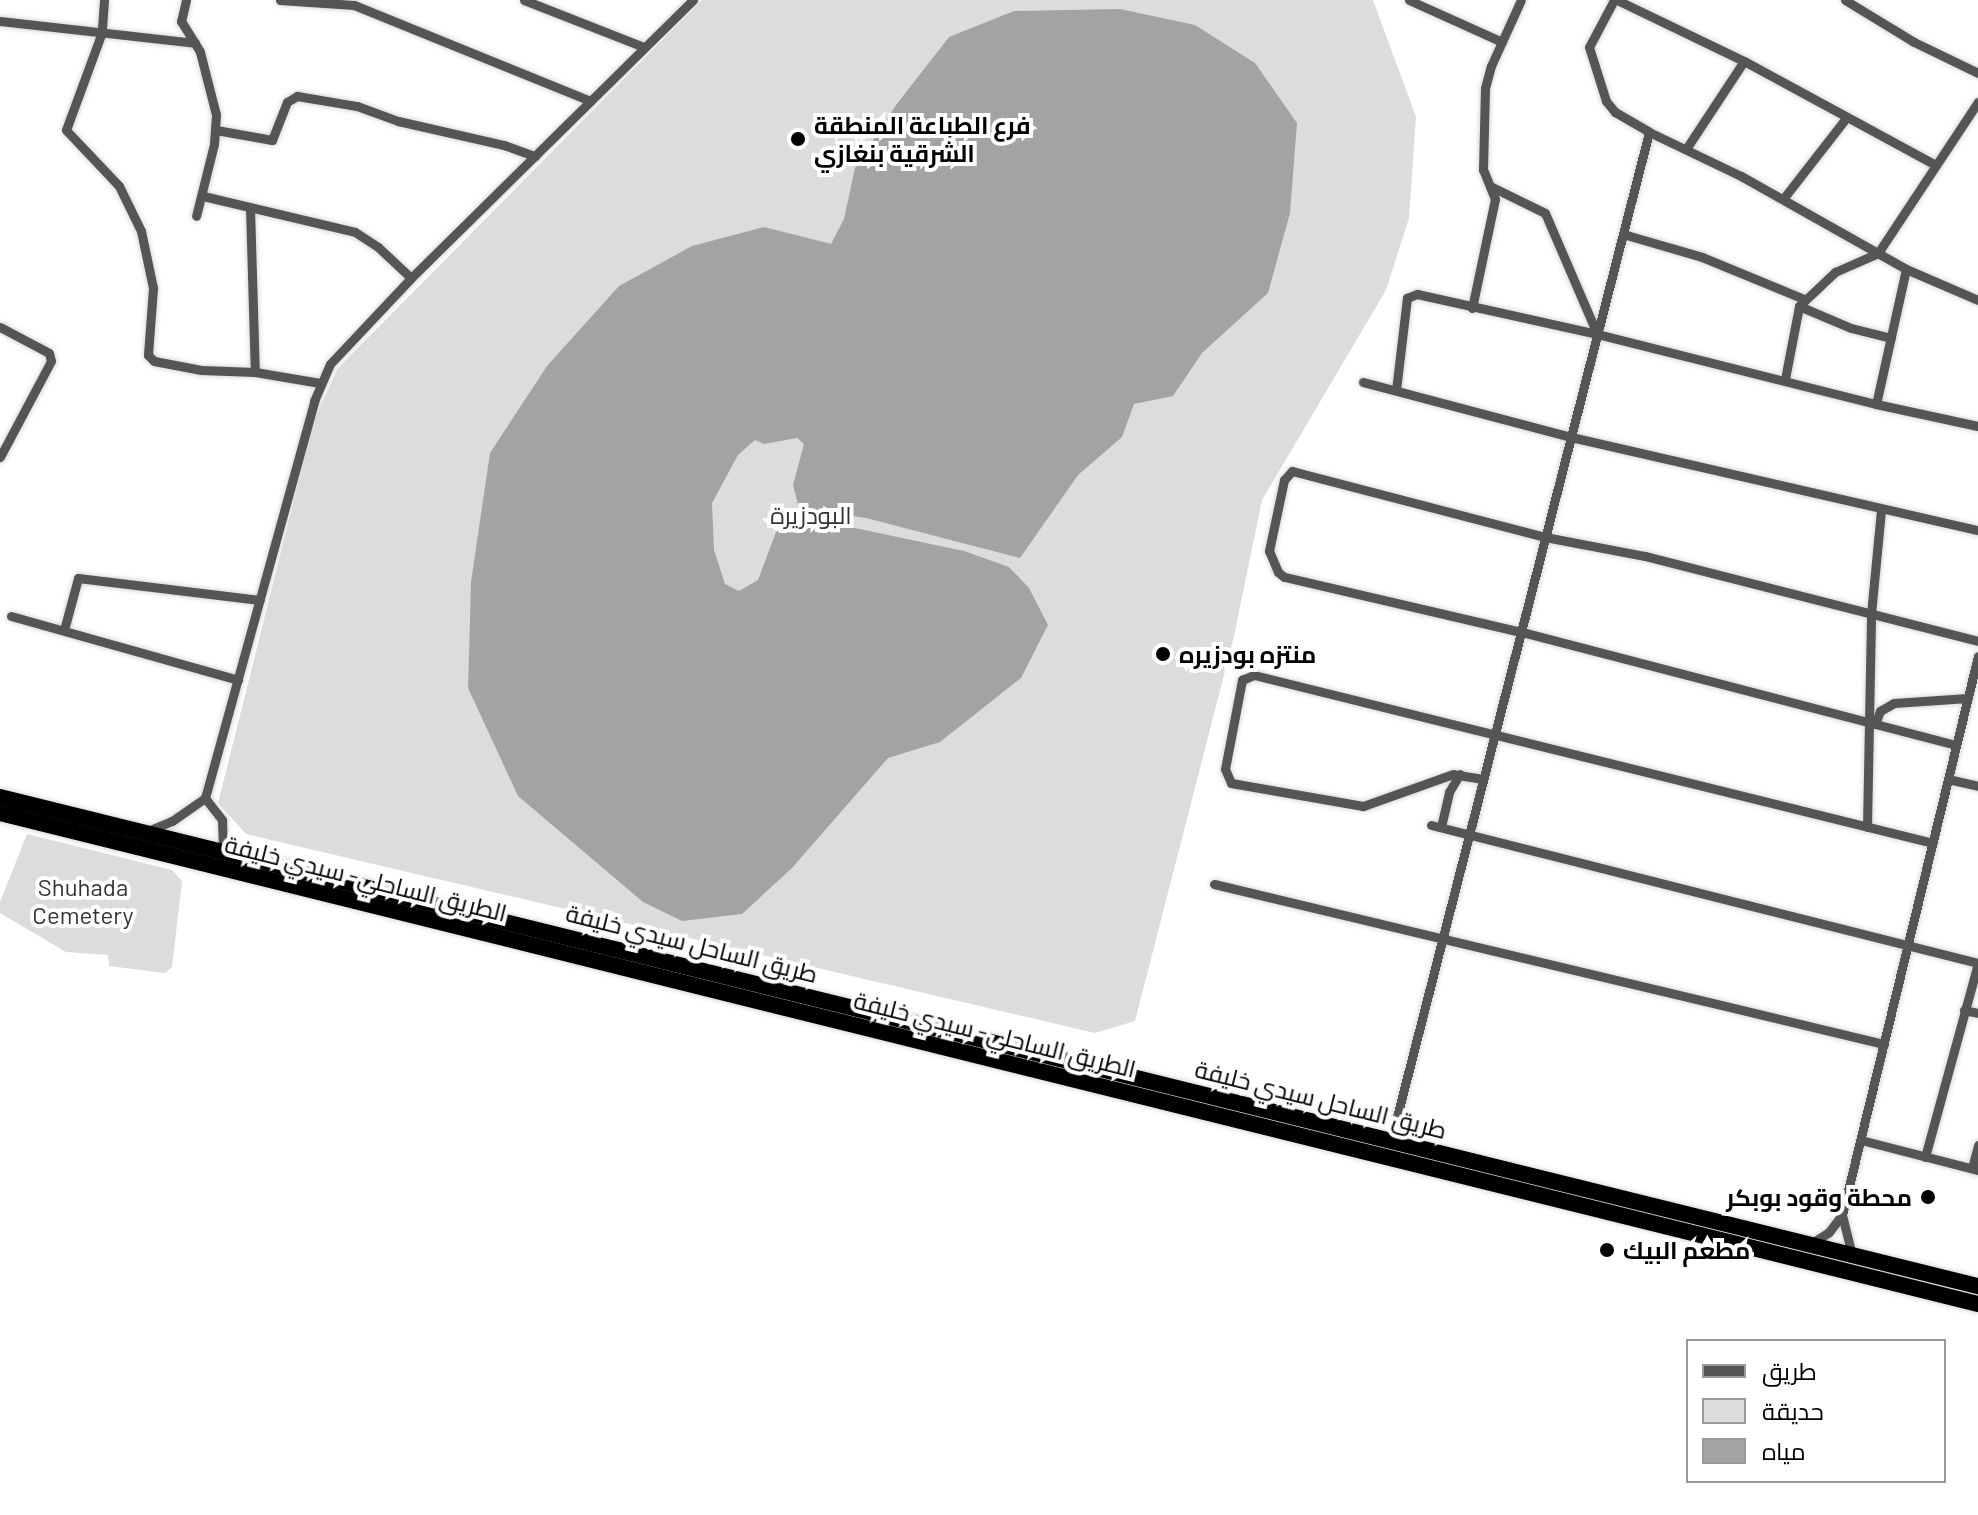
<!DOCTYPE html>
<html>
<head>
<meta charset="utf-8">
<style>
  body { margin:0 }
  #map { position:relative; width:1978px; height:1515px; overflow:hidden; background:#fff; font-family:Barlow,Cairo,sans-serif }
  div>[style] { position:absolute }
  .green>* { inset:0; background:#dcdcdc }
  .water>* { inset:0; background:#a3a3a3 }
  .roads { filter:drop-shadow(0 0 2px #dbdbdb) drop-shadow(0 0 2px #dbdbdb) }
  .minor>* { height:9px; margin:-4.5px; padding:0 4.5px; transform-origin:4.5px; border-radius:4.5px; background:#555 }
  .trunk>* { height:16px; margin:-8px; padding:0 8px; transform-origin:8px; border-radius:8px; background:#000 }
  .dots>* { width:22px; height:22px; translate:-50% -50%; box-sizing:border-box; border:4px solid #fff; border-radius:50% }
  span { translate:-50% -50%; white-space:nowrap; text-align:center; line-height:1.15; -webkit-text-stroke:8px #fff; paint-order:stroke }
  .poi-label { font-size:24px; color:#000; font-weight:700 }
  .left { translate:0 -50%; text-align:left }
  .right { translate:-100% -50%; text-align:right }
  .park-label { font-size:24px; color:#333 }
  .street-label { font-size:24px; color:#000 }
  .legend { position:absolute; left:1686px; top:1339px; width:260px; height:144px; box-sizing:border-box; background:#fff; border:2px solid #999; margin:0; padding:10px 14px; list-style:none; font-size:24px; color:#000 }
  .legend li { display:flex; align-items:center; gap:16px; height:40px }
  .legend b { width:40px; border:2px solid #999 }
</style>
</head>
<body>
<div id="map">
  <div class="green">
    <div style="clip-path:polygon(702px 0,1373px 0,1416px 117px,1409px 218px,1386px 290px,1262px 500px,1234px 636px,1135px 1021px,1095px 1033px,246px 834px,218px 803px,314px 420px,338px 368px)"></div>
    <div style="clip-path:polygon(27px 834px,172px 870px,182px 881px,172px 967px,165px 973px,109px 966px,108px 955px,66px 952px,0 913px,0 902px)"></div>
  </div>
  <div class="water">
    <div style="clip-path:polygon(1120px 9px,1195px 25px,1255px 63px,1297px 123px,1290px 213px,1268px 293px,1202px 353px,1173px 396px,1134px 404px,1122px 437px,1078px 475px,1020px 558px,866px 518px,799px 508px,793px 485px,804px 444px,797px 438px,764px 444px,755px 440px,738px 455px,712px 503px,714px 550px,725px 584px,739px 591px,758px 580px,776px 532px,793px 515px,964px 551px,1009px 567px,1029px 588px,1048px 625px,1021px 678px,940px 742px,888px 758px,792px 868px,742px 914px,682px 921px,643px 902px,518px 796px,468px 688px,471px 582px,490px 453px,547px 366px,619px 286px,692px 246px,764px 227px,831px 244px,844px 219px,855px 168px,896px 105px,949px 37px,1014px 11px)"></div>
  </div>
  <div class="roads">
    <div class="minor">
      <div style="left:104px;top:0;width:32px;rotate:94deg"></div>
      <div style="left:102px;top:32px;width:104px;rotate:110.2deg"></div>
      <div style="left:66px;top:130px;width:77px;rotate:46.6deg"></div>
      <div style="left:119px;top:186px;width:50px;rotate:63.9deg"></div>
      <div style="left:141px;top:231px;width:58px;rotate:78.1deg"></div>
      <div style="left:153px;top:288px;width:67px;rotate:94.3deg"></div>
      <div style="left:148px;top:355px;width:8px;rotate:45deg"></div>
      <div style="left:154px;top:361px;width:48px;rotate:10.8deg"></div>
      <div style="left:201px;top:370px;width:54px;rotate:2.1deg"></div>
      <div style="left:255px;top:372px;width:66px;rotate:9.6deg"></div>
      <div style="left:186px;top:0;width:22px;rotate:103deg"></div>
      <div style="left:181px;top:21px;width:36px;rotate:58deg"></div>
      <div style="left:200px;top:52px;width:65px;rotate:75.7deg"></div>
      <div style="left:216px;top:115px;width:29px;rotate:94deg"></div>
      <div style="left:214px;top:144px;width:74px;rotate:104deg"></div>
      <div style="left:280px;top:0;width:74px;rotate:3.9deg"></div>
      <div style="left:354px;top:5px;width:255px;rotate:22.1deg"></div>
      <div style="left:524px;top:0;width:129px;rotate:21.4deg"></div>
      <div style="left:1409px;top:0;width:102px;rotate:24.3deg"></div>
      <div style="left:1614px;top:0;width:53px;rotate:118deg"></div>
      <div style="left:1589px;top:47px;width:57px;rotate:72.5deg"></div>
      <div style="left:1606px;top:101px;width:14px;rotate:51deg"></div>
      <div style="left:1615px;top:112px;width:39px;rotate:30deg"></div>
      <div style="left:1649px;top:132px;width:102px;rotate:25.6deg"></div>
      <div style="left:1741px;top:176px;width:189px;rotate:29.4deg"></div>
      <div style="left:1906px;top:269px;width:78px;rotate:23.3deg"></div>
      <div style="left:1617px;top:0;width:141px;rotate:25.7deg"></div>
      <div style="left:1744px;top:61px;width:216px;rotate:28.5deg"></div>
      <div style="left:1845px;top:0;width:81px;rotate:31.3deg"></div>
      <div style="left:1914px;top:42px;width:71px;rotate:25.8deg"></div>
      <div style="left:0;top:21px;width:196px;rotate:6.4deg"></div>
      <div style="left:216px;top:130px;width:57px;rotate:10.1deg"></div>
      <div style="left:272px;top:140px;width:41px;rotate:-68.5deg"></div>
      <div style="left:287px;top:102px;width:12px;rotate:-31deg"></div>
      <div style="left:297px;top:96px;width:61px;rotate:9.5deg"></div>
      <div style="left:357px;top:106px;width:44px;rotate:20.1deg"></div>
      <div style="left:398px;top:121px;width:109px;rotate:12.8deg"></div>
      <div style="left:504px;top:145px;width:33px;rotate:20deg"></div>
      <div style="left:1686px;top:149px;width:105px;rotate:-56.6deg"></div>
      <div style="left:1490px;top:186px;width:61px;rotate:26.1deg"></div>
      <div style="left:1545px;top:213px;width:132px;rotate:66.7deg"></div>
      <div style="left:203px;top:196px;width:156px;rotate:13.3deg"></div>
      <div style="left:355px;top:232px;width:27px;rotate:33deg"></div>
      <div style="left:378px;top:247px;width:45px;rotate:43.2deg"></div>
      <div style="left:1783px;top:199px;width:103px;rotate:-52.1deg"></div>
      <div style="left:250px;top:208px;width:164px;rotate:88.3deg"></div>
      <div style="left:1623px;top:234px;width:82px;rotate:16.2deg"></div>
      <div style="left:1702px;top:257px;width:110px;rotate:22.4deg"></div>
      <div style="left:1906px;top:269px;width:138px;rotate:102.5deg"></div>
      <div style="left:1876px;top:404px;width:104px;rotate:12.2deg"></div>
      <div style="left:1799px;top:306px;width:56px;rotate:22.9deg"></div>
      <div style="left:1851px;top:328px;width:41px;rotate:14deg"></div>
      <div style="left:1472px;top:308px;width:111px;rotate:-78.1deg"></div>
      <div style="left:1495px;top:199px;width:31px;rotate:-112deg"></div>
      <div style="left:1483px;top:170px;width:82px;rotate:-88.6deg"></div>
      <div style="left:1485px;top:88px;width:23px;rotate:-75deg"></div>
      <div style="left:1491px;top:66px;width:72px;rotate:-65.6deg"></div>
      <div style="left:0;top:327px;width:55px;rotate:28deg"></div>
      <div style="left:49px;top:353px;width:8px;rotate:76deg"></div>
      <div style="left:51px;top:361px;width:109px;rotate:118deg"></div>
      <div style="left:1785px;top:379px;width:74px;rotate:-79.1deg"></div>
      <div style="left:1799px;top:306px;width:50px;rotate:-43.4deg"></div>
      <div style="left:1835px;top:272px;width:47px;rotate:-23.8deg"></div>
      <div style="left:1878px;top:253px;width:181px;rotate:-56.5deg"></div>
      <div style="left:1363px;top:382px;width:215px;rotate:14.8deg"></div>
      <div style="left:1571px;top:437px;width:417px;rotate:12.9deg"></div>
      <div style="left:1396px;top:390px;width:93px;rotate:-83.2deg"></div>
      <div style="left:1407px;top:298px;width:11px;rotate:-22deg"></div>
      <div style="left:1417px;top:294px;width:184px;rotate:12.5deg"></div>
      <div style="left:1597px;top:334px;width:288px;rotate:14.1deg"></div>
      <div style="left:11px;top:616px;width:236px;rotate:15.7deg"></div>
      <div style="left:64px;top:630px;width:54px;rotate:-74.9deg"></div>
      <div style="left:78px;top:578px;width:183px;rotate:6.9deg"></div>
      <div style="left:1875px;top:724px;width:14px;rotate:-69deg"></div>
      <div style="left:1880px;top:711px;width:16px;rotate:-30deg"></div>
      <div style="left:1894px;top:703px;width:74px;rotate:-3.9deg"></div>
      <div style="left:1956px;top:745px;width:449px;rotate:-165.4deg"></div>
      <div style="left:1521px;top:632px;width:243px;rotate:-166.9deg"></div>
      <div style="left:1284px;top:577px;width:8px;rotate:-140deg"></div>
      <div style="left:1278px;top:572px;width:23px;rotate:-113deg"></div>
      <div style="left:1269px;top:551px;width:73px;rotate:-78.1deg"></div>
      <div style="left:1284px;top:480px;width:12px;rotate:-48deg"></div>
      <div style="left:1292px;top:471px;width:261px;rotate:14.6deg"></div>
      <div style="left:1545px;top:537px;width:102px;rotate:10.8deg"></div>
      <div style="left:1645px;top:556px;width:344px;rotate:14.3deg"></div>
      <div style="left:1483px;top:779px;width:30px;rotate:-171deg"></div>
      <div style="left:1453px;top:774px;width:96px;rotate:160.4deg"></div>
      <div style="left:1363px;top:806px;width:134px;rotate:-170.1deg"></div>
      <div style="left:1231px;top:783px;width:15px;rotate:-113deg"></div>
      <div style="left:1225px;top:769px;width:91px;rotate:-79.2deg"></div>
      <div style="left:1242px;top:680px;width:13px;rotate:-23deg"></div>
      <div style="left:1254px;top:675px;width:699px;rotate:13.9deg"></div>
      <div style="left:1948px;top:779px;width:31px;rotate:13deg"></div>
      <div style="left:205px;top:798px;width:28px;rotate:52deg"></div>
      <div style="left:222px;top:820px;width:31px;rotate:88deg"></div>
      <div style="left:1431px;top:825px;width:564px;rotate:14.16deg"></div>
      <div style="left:1441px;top:827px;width:36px;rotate:-77deg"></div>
      <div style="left:1449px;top:792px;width:21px;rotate:-59deg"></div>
      <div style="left:1867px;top:827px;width:213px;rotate:-88.9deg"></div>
      <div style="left:1871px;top:614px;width:104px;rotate:-84.5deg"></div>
      <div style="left:148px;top:831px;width:26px;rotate:-23deg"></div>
      <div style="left:172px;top:821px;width:40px;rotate:-34.9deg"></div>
      <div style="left:205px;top:798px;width:412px;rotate:-74.6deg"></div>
      <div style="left:314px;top:401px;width:40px;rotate:-66.6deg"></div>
      <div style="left:330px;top:364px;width:118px;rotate:-46.7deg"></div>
      <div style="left:411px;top:278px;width:396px;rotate:-44.6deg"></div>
      <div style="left:1214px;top:884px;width:689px;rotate:13.43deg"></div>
      <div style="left:1964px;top:1010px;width:14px;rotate:12deg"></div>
      <div style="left:1391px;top:1140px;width:1040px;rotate:-75.64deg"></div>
      <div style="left:1861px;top:1140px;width:121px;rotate:14.4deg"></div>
      <div style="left:1925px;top:1157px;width:201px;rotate:-74.7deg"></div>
      <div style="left:1972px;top:1168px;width:24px;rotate:-75deg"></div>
      <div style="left:1810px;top:1244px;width:22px;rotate:-32deg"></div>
      <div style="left:1829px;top:1232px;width:21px;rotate:-53deg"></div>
      <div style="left:1852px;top:1255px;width:41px;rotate:-104deg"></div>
      <div style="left:1842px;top:1215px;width:575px;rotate:-76.33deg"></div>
    </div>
    <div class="trunk">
      <div style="left:0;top:797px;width:2038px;rotate:13.89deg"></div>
      <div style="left:0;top:813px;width:2038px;rotate:13.94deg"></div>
    </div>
  </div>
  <div class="dots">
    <div style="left:798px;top:139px;background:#000"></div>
    <div style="left:1163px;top:654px;background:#000"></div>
    <div style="left:1928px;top:1197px;background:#000"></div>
    <div style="left:1607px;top:1250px;background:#000"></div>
  </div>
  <div class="poi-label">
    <span class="left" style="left:814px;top:139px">فرع الطباعة المنطقة<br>الشرقية بنغازي</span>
    <span class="left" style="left:1179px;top:654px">منتزه بودزيره</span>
    <span class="right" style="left:1912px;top:1197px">محطة وقود بوبكر</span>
    <span class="left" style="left:1623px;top:1250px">مطعم البيك</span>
  </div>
  <div class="park-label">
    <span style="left:811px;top:515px">البودزيرة</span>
    <span style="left:83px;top:901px">Shuhada<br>Cemetery</span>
  </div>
  <div class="street-label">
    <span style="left:366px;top:878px;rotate:14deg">الطريق الساحلي- سيدي خليفة</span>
    <span style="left:692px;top:943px;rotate:14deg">طريق الساحل سيدي خليفة</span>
    <span style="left:995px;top:1034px;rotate:14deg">الطريق الساحلي- سيدي خليفة</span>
    <span style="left:1321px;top:1099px;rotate:14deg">طريق الساحل سيدي خليفة</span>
  </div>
  <ul class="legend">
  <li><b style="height:10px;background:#555"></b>طريق</li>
  <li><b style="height:22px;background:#dcdcdc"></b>حديقة</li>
  <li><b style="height:22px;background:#a3a3a3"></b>مياه</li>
  </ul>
</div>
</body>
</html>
